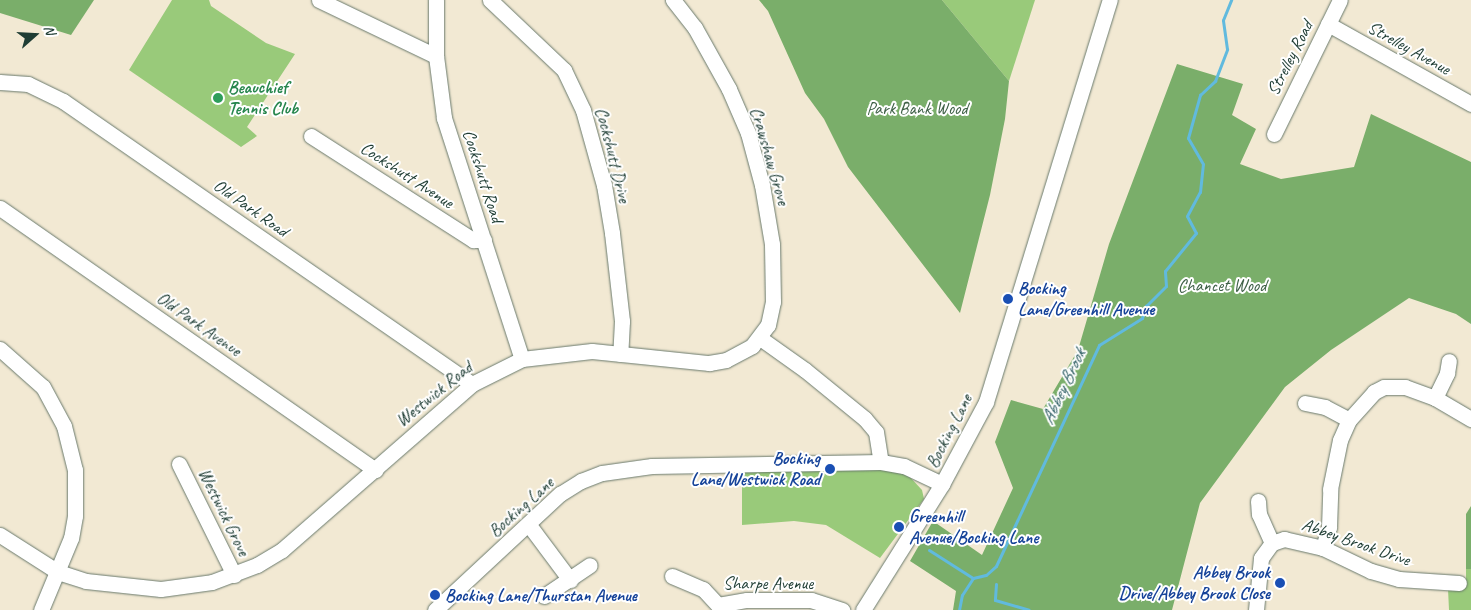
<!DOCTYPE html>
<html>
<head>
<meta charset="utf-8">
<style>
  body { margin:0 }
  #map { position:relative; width:1471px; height:610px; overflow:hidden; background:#f2e9d3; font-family:Caveat,sans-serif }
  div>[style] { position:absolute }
  .green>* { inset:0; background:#99ca7a }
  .forest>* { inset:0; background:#7aae6a }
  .stream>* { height:3px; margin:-1.5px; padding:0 1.5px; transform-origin:1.5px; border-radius:1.5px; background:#61bade }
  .roads { filter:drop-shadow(0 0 1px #69796c) drop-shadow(0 0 1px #69796c) }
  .minor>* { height:15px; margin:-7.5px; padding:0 7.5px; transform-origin:7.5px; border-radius:7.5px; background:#fff }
  .dots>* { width:14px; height:14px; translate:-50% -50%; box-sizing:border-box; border:2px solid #fff; border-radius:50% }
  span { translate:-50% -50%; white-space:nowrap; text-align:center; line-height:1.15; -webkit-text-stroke:4px #fff; paint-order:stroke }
  .street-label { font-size:18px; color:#1f3d34 }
  .leisure-label { font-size:18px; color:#27864d; font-weight:700 }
  .left { translate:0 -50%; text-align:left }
  .park-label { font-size:18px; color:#3e6046 }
  .transit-label { font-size:18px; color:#164399; font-weight:700 }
  .right { translate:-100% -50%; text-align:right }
  .water-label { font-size:19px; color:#336267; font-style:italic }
  .north { position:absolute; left:10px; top:10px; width:50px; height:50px; -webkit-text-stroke:4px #fff; paint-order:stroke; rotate:71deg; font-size:14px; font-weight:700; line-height:20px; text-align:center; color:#1f3d34 }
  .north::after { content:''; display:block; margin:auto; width:18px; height:22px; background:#1f3d34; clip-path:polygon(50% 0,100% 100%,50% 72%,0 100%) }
</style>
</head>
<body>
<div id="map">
  <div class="green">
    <div style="clip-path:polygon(172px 0,209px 0,211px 6px,266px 43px,295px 54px,247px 127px,257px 136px,241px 147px,129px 70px)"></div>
    <div style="clip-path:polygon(942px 0,1035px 0,1009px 81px)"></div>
    <div style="clip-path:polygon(879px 467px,909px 476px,922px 490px,924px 499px,880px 558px,826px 525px,794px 521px,742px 525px,742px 470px)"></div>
    <div style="clip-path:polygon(1466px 569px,1471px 569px,1471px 610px,1449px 610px,1448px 589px,1466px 587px)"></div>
  </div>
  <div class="forest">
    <div style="clip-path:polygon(0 0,94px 0,71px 35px,0 13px)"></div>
    <div style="clip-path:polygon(759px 0,942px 0,1009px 81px,1005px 119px,990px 195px,960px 313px,848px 167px,824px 119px,805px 93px,768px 11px)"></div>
    <div style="clip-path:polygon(1177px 64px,1243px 84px,1232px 115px,1256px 129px,1240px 164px,1281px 179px,1354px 167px,1371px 114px,1471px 162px,1471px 324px,1456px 314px,1409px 298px,1331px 350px,1285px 387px,1200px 503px,1172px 610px,953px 610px,956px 591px,910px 561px,933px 521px,982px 555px,1013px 488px,995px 442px,1011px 400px,1043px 409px,1078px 350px,1109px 244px)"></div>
    <div style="clip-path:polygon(1471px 506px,1471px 569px,1466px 569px,1466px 514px)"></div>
  </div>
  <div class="stream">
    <div style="left:929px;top:550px;width:52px;rotate:32.5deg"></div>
    <div style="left:996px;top:584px;width:16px;rotate:94deg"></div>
    <div style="left:995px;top:600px;width:35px;rotate:16deg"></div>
    <div style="left:959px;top:610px;width:15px;rotate:-79deg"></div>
    <div style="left:962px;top:595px;width:20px;rotate:-57deg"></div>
    <div style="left:973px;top:578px;width:13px;rotate:-13deg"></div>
    <div style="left:986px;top:575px;width:13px;rotate:-42deg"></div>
    <div style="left:996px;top:566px;width:244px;rotate:-65deg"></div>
    <div style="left:1099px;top:345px;width:51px;rotate:-32.1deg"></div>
    <div style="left:1142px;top:318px;width:13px;rotate:-72deg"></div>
    <div style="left:1146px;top:306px;width:28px;rotate:-45deg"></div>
    <div style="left:1166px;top:286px;width:15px;rotate:-94deg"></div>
    <div style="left:1165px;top:271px;width:49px;rotate:-50.8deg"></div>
    <div style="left:1196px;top:233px;width:19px;rotate:-118deg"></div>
    <div style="left:1187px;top:216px;width:27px;rotate:-62deg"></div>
    <div style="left:1200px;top:192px;width:28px;rotate:-84deg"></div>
    <div style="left:1203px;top:164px;width:30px;rotate:-120deg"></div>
    <div style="left:1188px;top:138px;width:45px;rotate:-74.4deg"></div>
    <div style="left:1200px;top:95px;width:21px;rotate:-43deg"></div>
    <div style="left:1215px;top:81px;width:34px;rotate:-69deg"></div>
    <div style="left:1227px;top:49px;width:29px;rotate:-98deg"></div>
    <div style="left:1223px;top:20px;width:22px;rotate:-68deg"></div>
  </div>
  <div class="roads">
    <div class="minor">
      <div style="left:319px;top:0;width:130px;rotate:25.6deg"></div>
      <div style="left:436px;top:0;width:56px;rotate:90deg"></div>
      <div style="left:436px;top:56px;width:63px;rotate:82.6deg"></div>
      <div style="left:444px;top:118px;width:253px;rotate:72.1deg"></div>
      <div style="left:490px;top:0;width:102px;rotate:43.4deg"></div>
      <div style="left:564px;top:70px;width:44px;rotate:64.6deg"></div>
      <div style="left:583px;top:110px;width:78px;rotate:74.4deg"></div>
      <div style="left:604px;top:185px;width:49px;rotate:80.5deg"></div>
      <div style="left:612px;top:233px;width:89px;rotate:83.5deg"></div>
      <div style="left:622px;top:321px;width:33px;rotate:93deg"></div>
      <div style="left:1328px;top:24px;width:164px;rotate:29.2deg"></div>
      <div style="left:0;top:82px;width:28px;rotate:4deg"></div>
      <div style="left:28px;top:84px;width:39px;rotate:26deg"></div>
      <div style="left:63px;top:101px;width:497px;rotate:34.7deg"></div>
      <div style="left:1274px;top:134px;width:149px;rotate:-63.8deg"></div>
      <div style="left:311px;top:136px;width:193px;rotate:32.7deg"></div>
      <div style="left:473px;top:240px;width:11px"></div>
      <div style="left:0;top:208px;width:458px;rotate:34.9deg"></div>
      <div style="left:760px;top:338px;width:55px;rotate:35.4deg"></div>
      <div style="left:805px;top:370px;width:77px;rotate:39.2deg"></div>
      <div style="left:865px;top:419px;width:17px;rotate:50deg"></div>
      <div style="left:876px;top:432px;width:30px;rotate:81deg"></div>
      <div style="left:0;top:349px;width:57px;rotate:41.5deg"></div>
      <div style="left:43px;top:387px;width:44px;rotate:61.7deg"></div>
      <div style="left:64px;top:426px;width:45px;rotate:76deg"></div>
      <div style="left:75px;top:470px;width:46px;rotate:90deg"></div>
      <div style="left:75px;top:516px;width:22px;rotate:100deg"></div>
      <div style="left:71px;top:538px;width:78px;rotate:112.6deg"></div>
      <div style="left:1435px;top:398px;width:28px;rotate:-64deg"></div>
      <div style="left:1447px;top:373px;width:12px;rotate:-81deg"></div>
      <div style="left:1305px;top:403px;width:20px;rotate:11deg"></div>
      <div style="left:1325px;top:407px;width:27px;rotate:28deg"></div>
      <div style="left:179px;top:464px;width:124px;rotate:63.6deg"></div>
      <div style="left:1258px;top:501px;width:13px;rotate:86deg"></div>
      <div style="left:1259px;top:514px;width:32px;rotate:66deg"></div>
      <div style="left:529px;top:525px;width:69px;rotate:53.3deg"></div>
      <div style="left:0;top:535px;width:69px;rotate:32.5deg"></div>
      <div style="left:58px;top:572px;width:29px;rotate:18deg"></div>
      <div style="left:86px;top:581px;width:75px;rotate:6.1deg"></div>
      <div style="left:161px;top:589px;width:51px;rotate:-7.8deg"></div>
      <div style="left:212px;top:582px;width:48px;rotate:-20.7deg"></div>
      <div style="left:257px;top:565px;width:29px;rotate:-31deg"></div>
      <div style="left:282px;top:550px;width:252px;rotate:-41.1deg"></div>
      <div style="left:472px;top:384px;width:56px;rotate:-26.6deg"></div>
      <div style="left:522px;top:359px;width:70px;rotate:-6.5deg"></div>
      <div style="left:592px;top:351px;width:118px;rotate:5.9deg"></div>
      <div style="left:709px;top:363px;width:17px;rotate:-10deg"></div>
      <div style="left:726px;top:360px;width:30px;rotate:-28deg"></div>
      <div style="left:752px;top:346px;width:26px;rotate:-53deg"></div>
      <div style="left:768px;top:325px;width:24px;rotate:-78deg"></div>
      <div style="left:773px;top:302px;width:58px;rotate:-91deg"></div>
      <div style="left:772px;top:244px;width:60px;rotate:-99.6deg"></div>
      <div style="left:762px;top:185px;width:54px;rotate:-105.1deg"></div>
      <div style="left:748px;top:133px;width:48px;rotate:-113.4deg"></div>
      <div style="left:729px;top:89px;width:70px;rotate:-119.1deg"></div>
      <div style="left:695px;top:28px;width:36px;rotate:-128deg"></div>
      <div style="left:1323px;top:548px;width:22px;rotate:-74deg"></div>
      <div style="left:1329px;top:527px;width:38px;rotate:-88deg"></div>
      <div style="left:1330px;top:489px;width:50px;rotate:-78.5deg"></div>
      <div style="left:1340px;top:440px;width:22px;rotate:-66deg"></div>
      <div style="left:1349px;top:420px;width:38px;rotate:-48deg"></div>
      <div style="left:1374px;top:392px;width:11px;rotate:-27deg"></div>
      <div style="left:1384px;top:387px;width:21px"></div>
      <div style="left:1405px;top:387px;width:32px;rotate:20deg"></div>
      <div style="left:1435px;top:398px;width:42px;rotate:30.3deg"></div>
      <div style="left:672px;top:576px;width:34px;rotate:23deg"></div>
      <div style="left:703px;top:589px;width:22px;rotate:47deg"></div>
      <div style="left:718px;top:605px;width:29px;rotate:-10deg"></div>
      <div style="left:747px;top:600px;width:64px"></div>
      <div style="left:811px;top:600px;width:33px;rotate:18deg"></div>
      <div style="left:544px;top:596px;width:55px;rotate:-34deg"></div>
      <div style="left:435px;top:610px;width:171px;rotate:-42.9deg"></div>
      <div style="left:560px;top:494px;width:25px;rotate:-32deg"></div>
      <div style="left:581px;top:481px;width:22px;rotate:-21deg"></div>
      <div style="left:602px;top:473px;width:50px;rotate:-8deg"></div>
      <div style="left:652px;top:466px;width:229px;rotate:-1deg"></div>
      <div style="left:881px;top:462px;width:23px;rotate:10deg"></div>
      <div style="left:904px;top:466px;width:42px;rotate:25.3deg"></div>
      <div style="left:863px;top:610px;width:149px;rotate:-57.9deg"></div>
      <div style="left:942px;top:484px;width:93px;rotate:-61.8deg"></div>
      <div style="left:986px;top:402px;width:421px;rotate:-72.9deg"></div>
      <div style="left:1256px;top:610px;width:52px;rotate:-84.5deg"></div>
      <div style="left:1261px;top:558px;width:19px;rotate:-54deg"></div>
      <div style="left:1272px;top:543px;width:13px;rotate:-18deg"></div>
      <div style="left:1284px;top:539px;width:40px;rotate:13deg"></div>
      <div style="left:1323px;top:548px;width:53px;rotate:25.6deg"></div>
      <div style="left:1371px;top:571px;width:29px;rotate:16deg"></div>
      <div style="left:1399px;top:579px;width:60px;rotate:3.8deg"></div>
    </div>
  </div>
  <div class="dots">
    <div style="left:218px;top:98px;background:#2e9e5b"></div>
    <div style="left:1008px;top:299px;background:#1a4fb4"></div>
    <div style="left:830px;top:469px;background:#1a4fb4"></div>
    <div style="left:899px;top:527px;background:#1a4fb4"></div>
    <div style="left:1280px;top:583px;background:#1a4fb4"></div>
    <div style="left:435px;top:595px;background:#1a4fb4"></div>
  </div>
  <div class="street-label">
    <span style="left:1409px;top:48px;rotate:29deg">Strelley Avenue</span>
    <span style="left:1290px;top:58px;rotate:-63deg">Strelley Road</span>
    <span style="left:613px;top:155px;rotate:76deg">Cockshutt Drive</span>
    <span style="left:770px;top:156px;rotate:74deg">Crawshaw Grove</span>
    <span style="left:407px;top:175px;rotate:33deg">Cockshutt Avenue</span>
    <span style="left:483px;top:176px;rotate:72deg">Cockshutt Road</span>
    <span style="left:251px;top:208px;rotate:35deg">Old Park Road</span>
    <span style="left:199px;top:324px;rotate:35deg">Old Park Avenue</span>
    <span style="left:434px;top:394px;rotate:-39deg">Westwick Road</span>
    <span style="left:949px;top:431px;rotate:-63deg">Bocking Lane</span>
    <span style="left:521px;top:507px;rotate:-42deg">Bocking Lane</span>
    <span style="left:224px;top:512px;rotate:64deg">Westwick Grove</span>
    <span style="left:1356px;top:542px;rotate:19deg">Abbey Brook Drive</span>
    <span style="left:768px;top:583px">Sharpe Avenue</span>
  </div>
  <div class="leisure-label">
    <span class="left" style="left:228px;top:98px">Beauchief<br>Tennis Club</span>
  </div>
  <div class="park-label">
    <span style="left:917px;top:108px">Park Bank Wood</span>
    <span style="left:1222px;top:285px">Chancet Wood</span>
  </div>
  <div class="transit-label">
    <span class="left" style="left:1018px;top:299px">Bocking<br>Lane/Greenhill Avenue</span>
    <span class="right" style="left:820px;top:469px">Bocking<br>Lane/Westwick Road</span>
    <span class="left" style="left:909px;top:527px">Greenhill<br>Avenue/Bocking Lane</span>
    <span class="right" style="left:1270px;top:583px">Abbey Brook<br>Drive/Abbey Brook Close</span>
    <span class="left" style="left:445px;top:595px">Bocking Lane/Thurstan Avenue</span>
  </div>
  <div class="water-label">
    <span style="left:1064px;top:387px;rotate:-65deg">Abbey Brook</span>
  </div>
  <div class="north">N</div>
</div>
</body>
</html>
